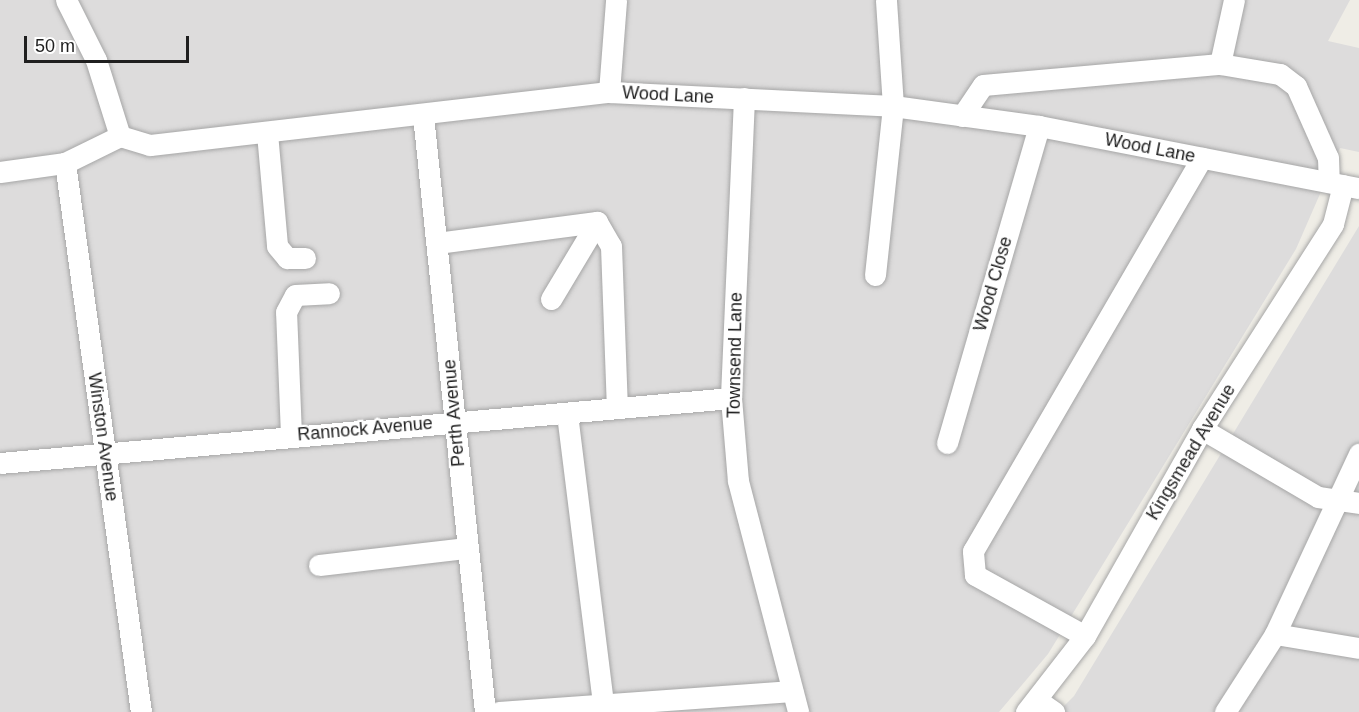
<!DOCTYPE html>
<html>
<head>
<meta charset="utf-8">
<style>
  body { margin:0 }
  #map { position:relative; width:1359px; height:712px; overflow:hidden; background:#efede6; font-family:Helvetica,sans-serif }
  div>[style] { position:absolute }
  .residential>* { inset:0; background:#dddcdc }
  .roads { filter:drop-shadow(0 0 2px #a6a6a6) drop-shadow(0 0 2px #a6a6a6) }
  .minor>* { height:21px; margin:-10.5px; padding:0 10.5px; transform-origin:10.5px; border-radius:10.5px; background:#fff }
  span { translate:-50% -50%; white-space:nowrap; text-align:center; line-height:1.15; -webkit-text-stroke:4.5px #fff; paint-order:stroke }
  .street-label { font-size:18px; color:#1f1f1f }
  .scale { position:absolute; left:24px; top:36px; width:165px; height:27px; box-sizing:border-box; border:3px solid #1f1f1f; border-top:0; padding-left:8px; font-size:18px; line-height:21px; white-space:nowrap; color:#1f1f1f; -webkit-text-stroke:4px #fff; paint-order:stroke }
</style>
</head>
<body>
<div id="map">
  <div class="residential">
    <div style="clip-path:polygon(0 0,1350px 0,1328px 41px,1359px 48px,1359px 152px,1340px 148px,1296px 249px,1048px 654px,999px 712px,0 712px)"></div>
    <div style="clip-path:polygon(1359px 226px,1359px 712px,1058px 712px,1074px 696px)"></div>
  </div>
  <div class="roads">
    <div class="minor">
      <div style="left:66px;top:0;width:67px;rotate:63.4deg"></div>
      <div style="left:96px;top:60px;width:80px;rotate:72.5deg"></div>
      <div style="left:120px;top:136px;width:31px;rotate:17deg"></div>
      <div style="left:150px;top:145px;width:462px;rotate:-6.6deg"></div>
      <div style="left:609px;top:92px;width:284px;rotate:2.8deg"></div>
      <div style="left:893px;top:106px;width:147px;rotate:7.8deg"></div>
      <div style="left:1039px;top:126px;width:326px;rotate:11deg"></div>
      <div style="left:1220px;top:64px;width:66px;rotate:-77.7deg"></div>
      <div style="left:609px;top:92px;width:92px;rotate:-85.6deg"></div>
      <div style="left:744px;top:98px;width:300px;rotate:92.5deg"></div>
      <div style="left:731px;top:398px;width:83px;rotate:85.2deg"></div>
      <div style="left:738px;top:481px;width:239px;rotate:75.4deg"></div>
      <div style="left:423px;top:115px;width:600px;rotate:84.07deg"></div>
      <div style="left:962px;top:116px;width:37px;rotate:-56deg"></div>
      <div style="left:983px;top:85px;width:238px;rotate:-5.1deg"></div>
      <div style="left:1220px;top:64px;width:61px;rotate:9.5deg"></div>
      <div style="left:1280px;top:74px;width:20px;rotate:37deg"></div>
      <div style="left:1296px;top:86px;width:79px;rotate:66deg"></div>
      <div style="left:1328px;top:158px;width:24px;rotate:88deg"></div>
      <div style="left:267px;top:133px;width:113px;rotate:84.9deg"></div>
      <div style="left:277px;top:246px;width:16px;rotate:50deg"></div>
      <div style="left:287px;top:258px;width:18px"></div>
      <div style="left:65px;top:163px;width:554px;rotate:82.12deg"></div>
      <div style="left:0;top:172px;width:66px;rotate:-7.9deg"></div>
      <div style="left:65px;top:163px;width:61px;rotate:-26.1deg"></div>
      <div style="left:437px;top:243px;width:161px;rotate:-7.5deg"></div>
      <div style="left:597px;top:222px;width:28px;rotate:60deg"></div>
      <div style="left:611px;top:246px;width:162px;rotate:87.9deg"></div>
      <div style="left:875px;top:275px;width:170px;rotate:-83.9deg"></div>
      <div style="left:893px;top:106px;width:106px;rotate:-93.8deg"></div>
      <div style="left:551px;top:299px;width:90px;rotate:-59.1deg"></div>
      <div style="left:567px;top:414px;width:292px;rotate:82.9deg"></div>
      <div style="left:1202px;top:429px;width:134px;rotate:30.4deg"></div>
      <div style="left:1318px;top:497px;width:41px;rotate:8.3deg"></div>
      <div style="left:291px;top:435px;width:123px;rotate:-92.3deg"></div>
      <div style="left:286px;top:312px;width:19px;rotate:-62deg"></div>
      <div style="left:295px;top:295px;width:34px;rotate:-3deg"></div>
      <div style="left:947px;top:443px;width:330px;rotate:-73.8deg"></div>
      <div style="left:0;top:463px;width:734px;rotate:-5.08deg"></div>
      <div style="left:319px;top:565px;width:147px;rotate:-6.6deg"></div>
      <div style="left:1275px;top:634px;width:85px;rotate:9.5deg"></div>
      <div style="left:1085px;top:636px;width:126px;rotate:-151deg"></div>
      <div style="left:975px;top:575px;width:24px;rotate:-95deg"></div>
      <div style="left:973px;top:551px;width:455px;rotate:-59.8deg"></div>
      <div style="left:1037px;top:700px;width:21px;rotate:35deg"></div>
      <div style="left:499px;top:712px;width:294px;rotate:-4.1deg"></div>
      <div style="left:1026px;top:712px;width:96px;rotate:-52.2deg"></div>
      <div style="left:1085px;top:636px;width:238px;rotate:-60.5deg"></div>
      <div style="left:1202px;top:429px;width:243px;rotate:-57.4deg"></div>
      <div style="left:1333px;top:224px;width:40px;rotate:-75.6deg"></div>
      <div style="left:1225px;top:712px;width:93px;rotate:-57.3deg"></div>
      <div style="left:1275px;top:634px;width:199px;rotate:-65deg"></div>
    </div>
  </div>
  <div class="street-label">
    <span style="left:668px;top:95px;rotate:3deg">Wood Lane</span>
    <span style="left:1150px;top:148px;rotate:11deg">Wood Lane</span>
    <span style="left:993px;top:284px;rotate:-74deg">Wood Close</span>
    <span style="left:735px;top:355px;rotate:-89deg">Townsend Lane</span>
    <span style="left:454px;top:413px;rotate:-95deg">Perth Avenue</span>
    <span style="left:365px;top:429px;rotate:-5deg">Rannock Avenue</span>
    <span style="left:103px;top:437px;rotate:82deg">Winston Avenue</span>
    <span style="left:1191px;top:452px;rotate:-59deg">Kingsmead Avenue</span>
  </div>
  <div class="scale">50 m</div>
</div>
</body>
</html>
